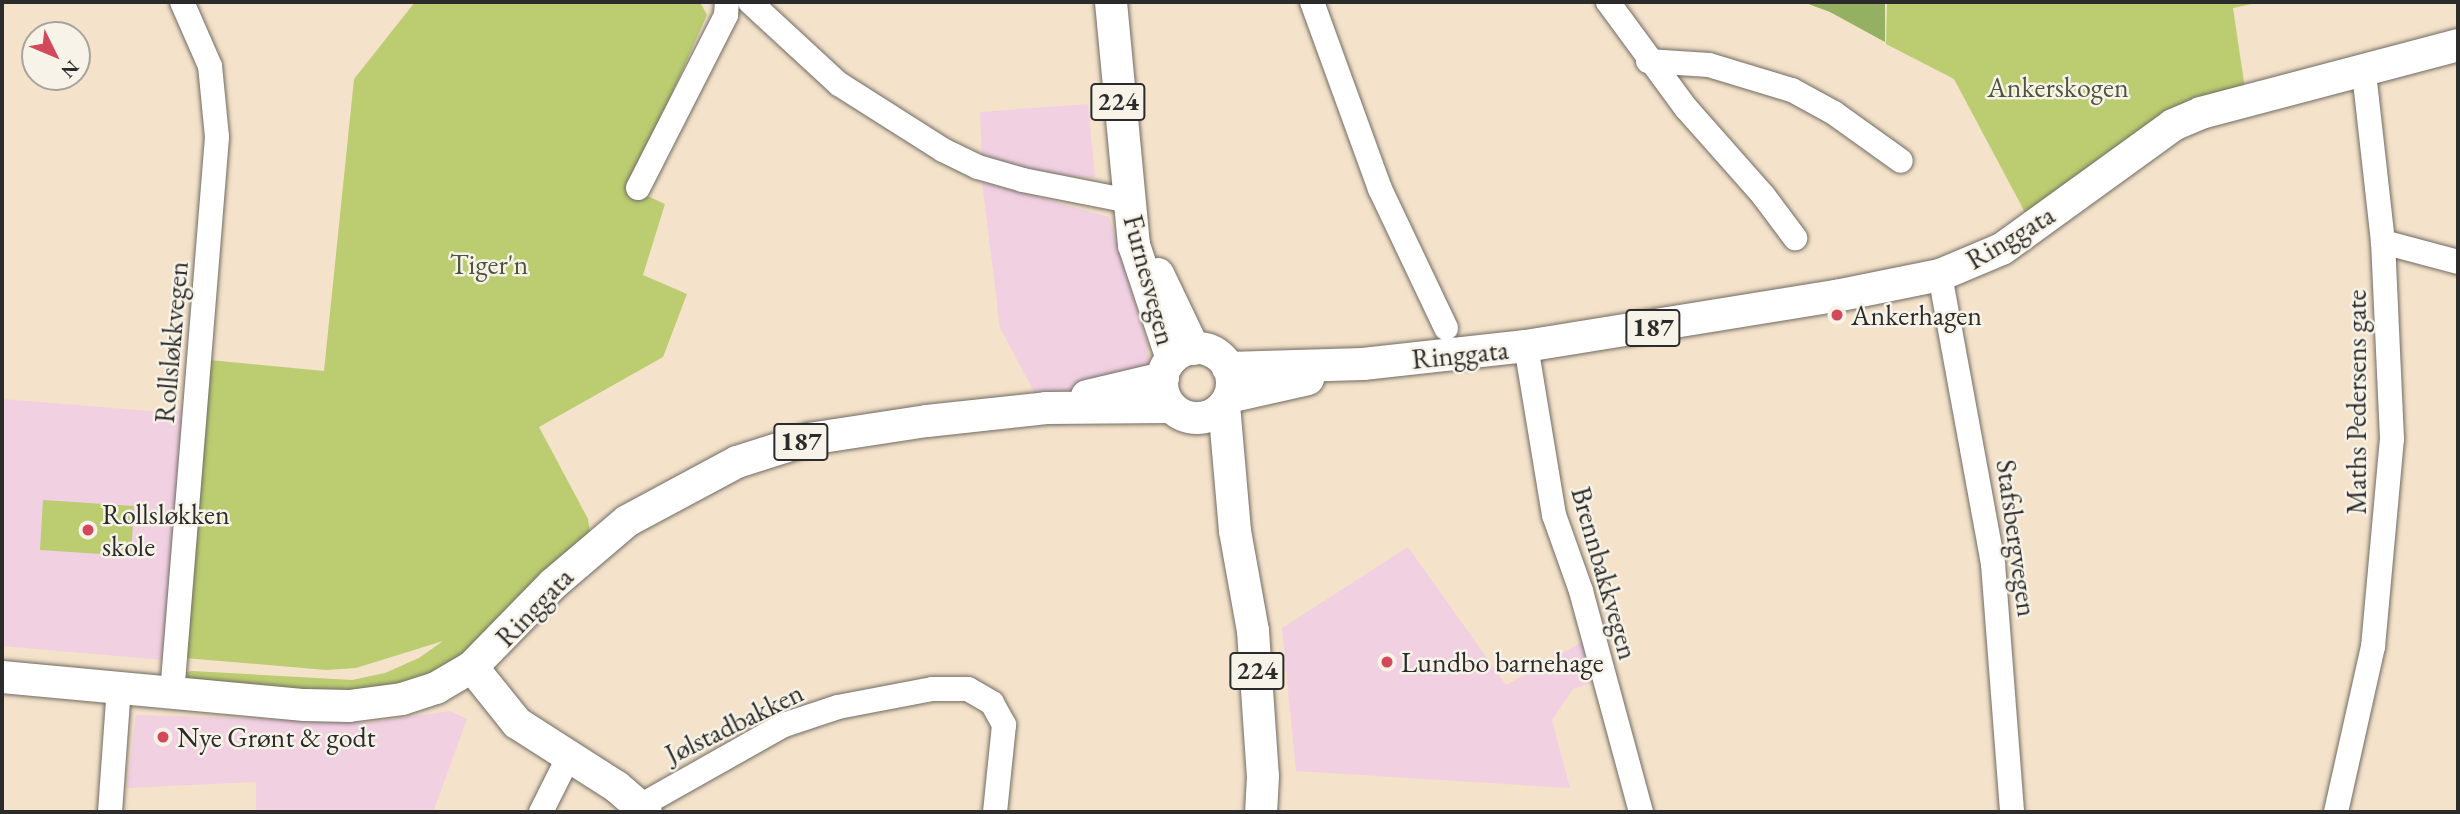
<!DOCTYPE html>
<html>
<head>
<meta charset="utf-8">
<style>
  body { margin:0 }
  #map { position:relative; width:2460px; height:814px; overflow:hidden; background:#f4e2ca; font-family:"EB Garamond",serif }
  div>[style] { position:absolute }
  .built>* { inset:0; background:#f1d0e2 }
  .green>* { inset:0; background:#bbcd70 }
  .forest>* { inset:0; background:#94b062 }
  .roads { filter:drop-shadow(0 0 2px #716b63) drop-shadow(0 0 2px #716b63) }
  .minor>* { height:24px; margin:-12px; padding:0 12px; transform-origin:12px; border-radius:12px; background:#fff }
  .major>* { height:32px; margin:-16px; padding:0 16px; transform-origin:16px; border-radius:16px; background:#fff }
  .major>.ring { margin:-16px; padding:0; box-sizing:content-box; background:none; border:32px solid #fff; border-radius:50% }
  .dots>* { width:19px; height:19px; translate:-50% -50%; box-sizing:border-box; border:4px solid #f7f3e8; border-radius:50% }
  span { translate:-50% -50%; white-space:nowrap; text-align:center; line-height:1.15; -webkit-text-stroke:5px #f7f3e8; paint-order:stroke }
  .shield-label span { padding:2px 5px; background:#f7f3e8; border:2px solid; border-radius:5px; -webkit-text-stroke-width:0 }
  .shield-label { font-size:26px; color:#2b2b2b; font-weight:700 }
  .park-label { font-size:28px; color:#4f543c }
  .street-label { font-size:28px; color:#2b2b2b }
  .poi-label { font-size:28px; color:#2b2b2b }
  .left { translate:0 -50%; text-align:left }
  .frame { position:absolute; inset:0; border:4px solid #2b2b2b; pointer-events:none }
  .north { position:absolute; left:21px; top:21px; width:70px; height:70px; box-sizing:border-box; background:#f7f3e8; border:2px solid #a5a39c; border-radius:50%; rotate:133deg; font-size:19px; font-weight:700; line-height:28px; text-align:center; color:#2b2b2b }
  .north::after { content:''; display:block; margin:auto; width:24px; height:32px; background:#d1495b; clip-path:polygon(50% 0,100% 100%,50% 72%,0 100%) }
</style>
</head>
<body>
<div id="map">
  <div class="built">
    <div style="clip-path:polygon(1088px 104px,1095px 178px,1025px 172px,982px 159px,980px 112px)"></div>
    <div style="clip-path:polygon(982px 182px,1109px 217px,1147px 343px,1154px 412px,1053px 427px,1000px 328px)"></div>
    <div style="clip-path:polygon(2px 399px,174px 413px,184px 407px,164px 660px,2px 646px)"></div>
    <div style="clip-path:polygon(1408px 547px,1506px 685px,1584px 641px,1595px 682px,1573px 689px,1552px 720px,1570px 788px,1296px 771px,1282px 628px)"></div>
    <div style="clip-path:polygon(450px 711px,467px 719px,433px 812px,256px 812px,256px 782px,127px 788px,136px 715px,372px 722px)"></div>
  </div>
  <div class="green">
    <div style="clip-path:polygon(415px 2px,700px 2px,707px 15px,630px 188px,665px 204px,643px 275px,687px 294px,663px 357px,539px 427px,588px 519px,590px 533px,505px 619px,488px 625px,497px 631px,434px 678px,366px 696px,188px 679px,186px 672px,192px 671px,352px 680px,385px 673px,419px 658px,443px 641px,356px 668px,326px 670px,185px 658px,209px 360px,324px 371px,354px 79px)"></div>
    <div style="clip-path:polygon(1887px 2px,2261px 2px,2233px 8px,2245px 89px,2028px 218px,1954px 79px,1886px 44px)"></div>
    <div style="clip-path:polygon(43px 500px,134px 506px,131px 556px,40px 550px)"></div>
  </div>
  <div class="forest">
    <div style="clip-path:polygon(1803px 2px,1885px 2px,1885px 42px,1830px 12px)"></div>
  </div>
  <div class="roads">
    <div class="minor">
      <div style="left:750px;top:2px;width:121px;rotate:42.7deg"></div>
      <div style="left:839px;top:84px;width:123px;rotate:32.4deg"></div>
      <div style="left:943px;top:150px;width:39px;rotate:26deg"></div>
      <div style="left:978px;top:167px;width:47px;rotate:16.1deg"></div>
      <div style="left:1023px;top:180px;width:108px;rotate:11.2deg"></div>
      <div style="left:1312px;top:2px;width:199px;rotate:70deg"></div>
      <div style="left:1380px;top:189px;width:154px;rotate:64.6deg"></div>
      <div style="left:1608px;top:2px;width:132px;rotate:53.7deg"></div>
      <div style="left:1686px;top:108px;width:116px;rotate:48.5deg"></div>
      <div style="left:1763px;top:195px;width:54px;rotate:53.3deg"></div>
      <div style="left:1648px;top:61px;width:61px;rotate:3.8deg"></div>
      <div style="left:1709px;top:65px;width:87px;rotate:16.8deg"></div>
      <div style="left:1792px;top:90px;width:48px;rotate:28.7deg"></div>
      <div style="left:1834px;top:113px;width:82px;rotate:35.6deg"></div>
      <div style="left:638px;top:188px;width:194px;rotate:-63deg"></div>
      <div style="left:726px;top:15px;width:13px;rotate:-86deg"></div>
      <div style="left:2383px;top:242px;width:78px;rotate:14.9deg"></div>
      <div style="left:1940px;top:275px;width:294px;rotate:79.6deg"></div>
      <div style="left:1993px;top:564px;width:249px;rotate:85.6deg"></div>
      <div style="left:1526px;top:346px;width:171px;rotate:80.6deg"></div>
      <div style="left:1554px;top:515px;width:81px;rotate:70.4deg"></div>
      <div style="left:1581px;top:591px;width:229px;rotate:74.8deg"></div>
      <div style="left:172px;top:694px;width:559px;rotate:-85.38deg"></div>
      <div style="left:217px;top:137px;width:71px;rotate:-95.6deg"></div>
      <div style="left:210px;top:66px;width:70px;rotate:-113.6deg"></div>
      <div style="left:640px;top:806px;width:165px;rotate:-29.4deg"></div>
      <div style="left:784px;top:725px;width:57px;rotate:-18.4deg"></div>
      <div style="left:838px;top:707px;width:96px;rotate:-10.8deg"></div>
      <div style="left:932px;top:689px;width:36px"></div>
      <div style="left:968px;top:689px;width:28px;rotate:30deg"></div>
      <div style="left:992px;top:703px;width:25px;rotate:61deg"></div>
      <div style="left:1004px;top:725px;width:87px;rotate:95.9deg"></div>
      <div style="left:110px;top:812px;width:125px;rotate:-85.9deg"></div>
      <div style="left:541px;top:812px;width:63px;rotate:-63.4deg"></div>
      <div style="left:2336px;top:812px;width:169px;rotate:-77.4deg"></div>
      <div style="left:2373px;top:647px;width:209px;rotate:-84.8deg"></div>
      <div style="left:2392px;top:439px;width:197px;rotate:-92.6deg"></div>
      <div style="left:2383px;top:242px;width:171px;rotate:-96.4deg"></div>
    </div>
    <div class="major">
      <div style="left:1111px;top:2px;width:244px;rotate:84.6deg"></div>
      <div style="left:1134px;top:245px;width:120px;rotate:71.6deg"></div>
      <div style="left:1158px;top:274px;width:83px;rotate:64.4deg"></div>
      <div class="ring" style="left:1162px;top:348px;width:38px;height:38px"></div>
      <div style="left:1228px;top:368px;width:135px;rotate:-1.7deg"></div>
      <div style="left:1363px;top:364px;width:164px;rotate:-6.3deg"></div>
      <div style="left:1526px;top:346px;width:314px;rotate:-9.2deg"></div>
      <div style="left:1836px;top:296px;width:106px;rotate:-11.4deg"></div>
      <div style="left:1940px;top:275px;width:67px;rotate:-22.8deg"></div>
      <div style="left:2002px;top:249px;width:211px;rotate:-35.9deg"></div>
      <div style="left:2173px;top:125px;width:30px;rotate:-23deg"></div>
      <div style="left:2201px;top:113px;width:266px;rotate:-14.8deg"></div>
      <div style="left:1087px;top:396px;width:78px;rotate:-13.3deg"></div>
      <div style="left:1229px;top:397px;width:81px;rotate:-12.8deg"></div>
      <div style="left:1224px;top:405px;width:126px;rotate:85deg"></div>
      <div style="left:1235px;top:531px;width:102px;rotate:79.8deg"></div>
      <div style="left:1253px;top:631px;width:145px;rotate:86.1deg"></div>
      <div style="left:1263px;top:776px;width:36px;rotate:93deg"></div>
      <div style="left:472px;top:667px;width:72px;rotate:51.2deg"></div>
      <div style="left:517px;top:723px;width:119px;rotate:32.6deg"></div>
      <div style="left:617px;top:787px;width:38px;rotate:41deg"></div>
      <div style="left:2px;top:677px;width:304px;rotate:5.3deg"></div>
      <div style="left:305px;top:705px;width:44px;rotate:1.3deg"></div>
      <div style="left:349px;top:706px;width:53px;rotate:-7.5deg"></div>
      <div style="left:402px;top:699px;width:36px;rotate:-18deg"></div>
      <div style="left:436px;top:688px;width:42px;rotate:-30.3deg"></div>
      <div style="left:472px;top:667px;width:116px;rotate:-45.7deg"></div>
      <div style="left:553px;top:584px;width:97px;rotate:-40.4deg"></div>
      <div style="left:627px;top:521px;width:125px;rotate:-28.2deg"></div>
      <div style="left:737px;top:462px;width:76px;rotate:-17.7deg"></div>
      <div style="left:809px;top:439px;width:119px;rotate:-8.7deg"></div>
      <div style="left:927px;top:421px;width:120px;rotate:-6.2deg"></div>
      <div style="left:1046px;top:408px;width:125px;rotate:-0.5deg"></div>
    </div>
  </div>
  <div class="dots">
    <div style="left:1837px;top:315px;background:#d1495b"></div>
    <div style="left:88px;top:530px;background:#d1495b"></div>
    <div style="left:1387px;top:662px;background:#d1495b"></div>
    <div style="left:163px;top:737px;background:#d1495b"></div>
  </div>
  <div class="shield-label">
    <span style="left:1118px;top:102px">224</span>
    <span style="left:1653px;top:328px">187</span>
    <span style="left:801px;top:442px">187</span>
    <span style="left:1257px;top:671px">224</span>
  </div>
  <div class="park-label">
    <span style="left:2058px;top:87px">Ankerskogen</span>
    <span style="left:489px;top:264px">Tiger'n</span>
  </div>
  <div class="street-label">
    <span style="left:2010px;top:237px;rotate:-31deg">Ringgata</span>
    <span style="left:1150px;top:280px;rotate:75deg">Furnesvegen</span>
    <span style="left:171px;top:342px;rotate:-85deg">Rollsløkkvegen</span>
    <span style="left:1460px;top:354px;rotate:-6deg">Ringgata</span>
    <span style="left:2356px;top:402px;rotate:-90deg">Maths Pedersens gate</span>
    <span style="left:2017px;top:538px;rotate:82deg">Stafsbergvegen</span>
    <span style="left:1605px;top:573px;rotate:74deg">Brennbakkvegen</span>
    <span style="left:534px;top:607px;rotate:-46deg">Ringgata</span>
    <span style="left:734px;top:723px;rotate:-26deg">Jølstadbakken</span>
  </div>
  <div class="poi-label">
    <span class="left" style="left:1851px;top:315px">Ankerhagen</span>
    <span class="left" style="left:102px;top:530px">Rollsløkken<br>skole</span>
    <span class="left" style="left:1401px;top:662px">Lundbo barnehage</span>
    <span class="left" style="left:177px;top:737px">Nye Grønt &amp; godt</span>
  </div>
  <div class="frame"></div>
  <div class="north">N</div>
</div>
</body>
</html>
